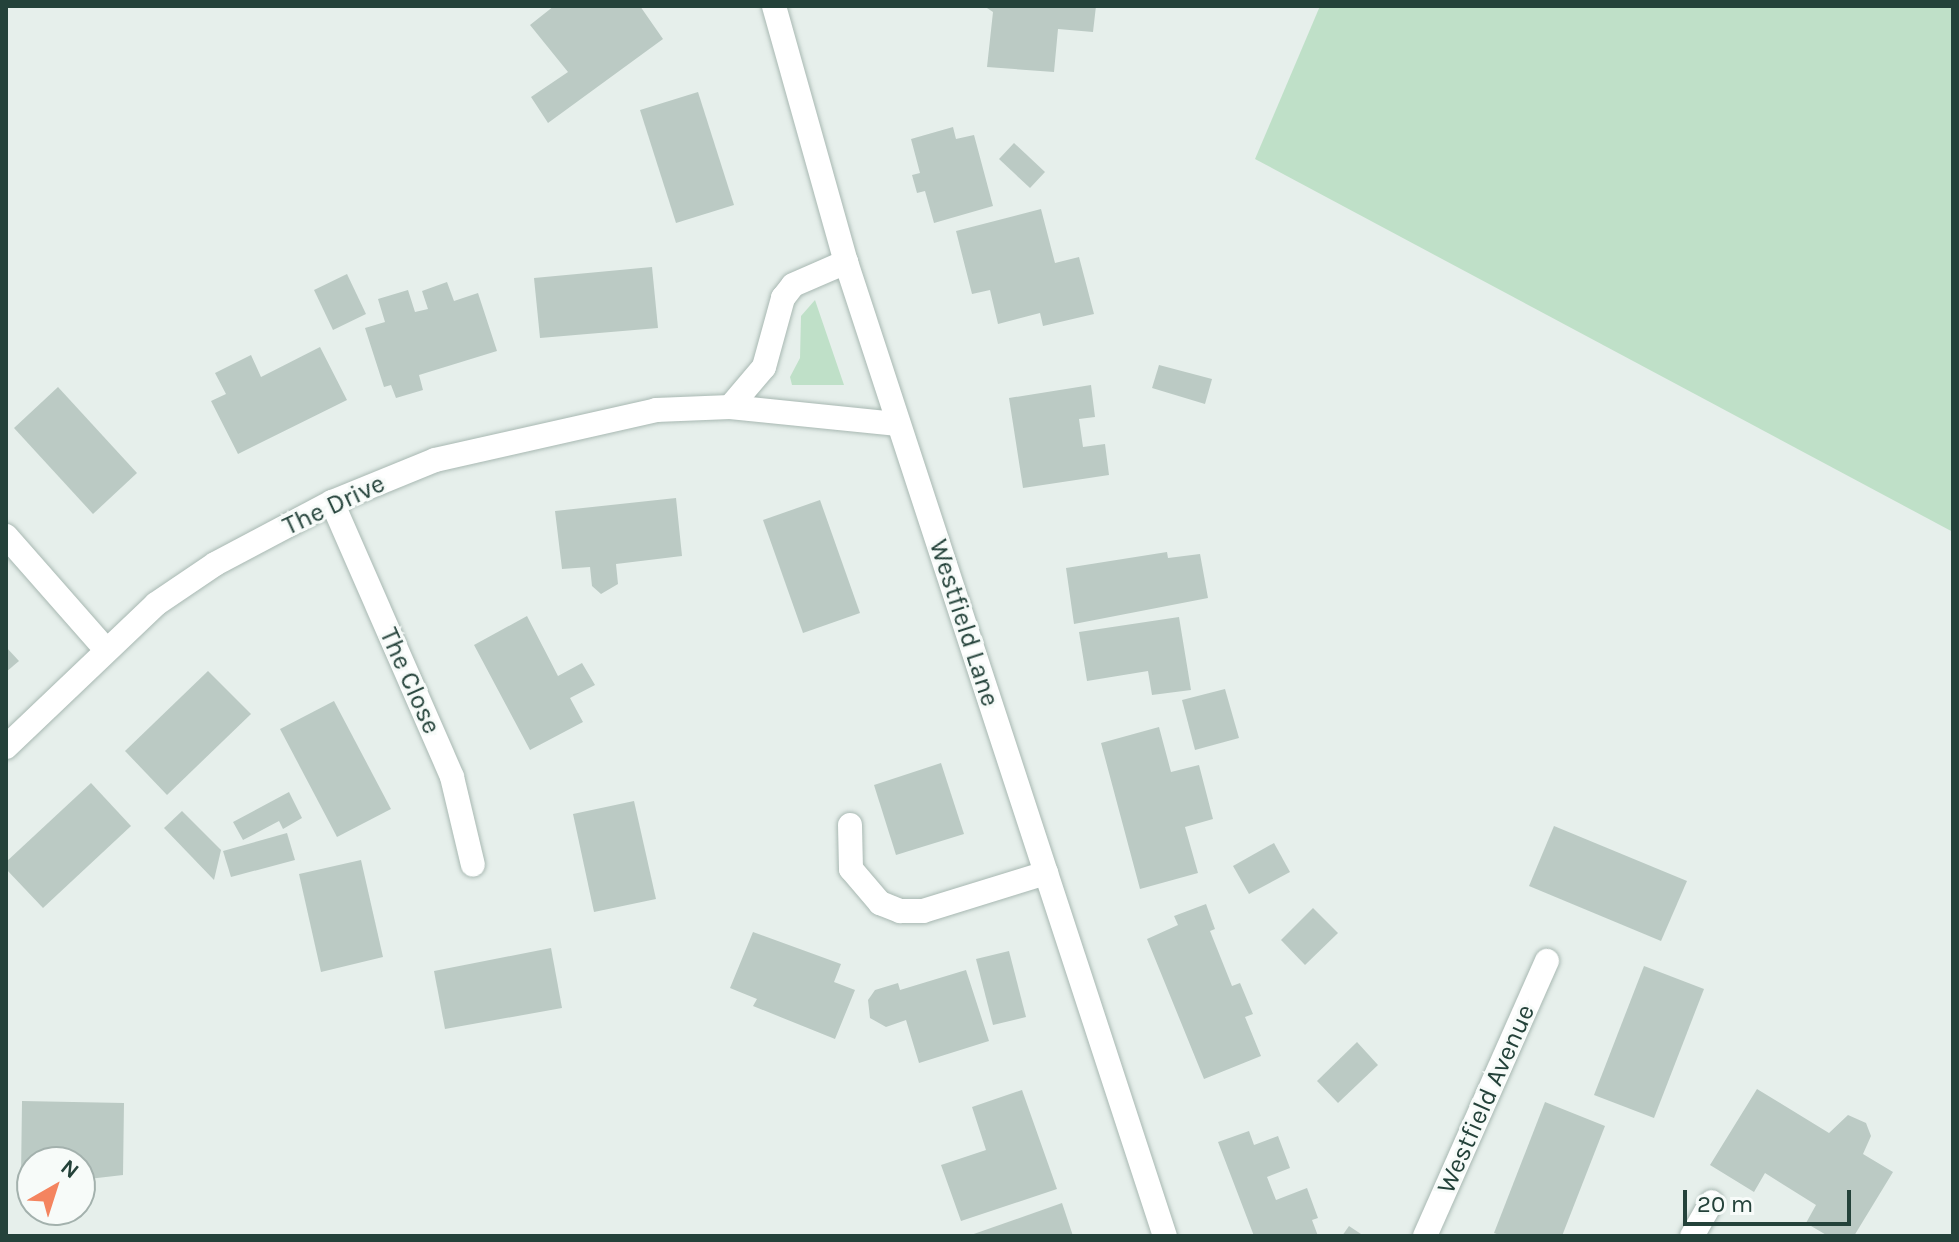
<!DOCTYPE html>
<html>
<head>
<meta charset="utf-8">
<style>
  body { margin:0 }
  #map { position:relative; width:1959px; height:1242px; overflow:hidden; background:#e6efeb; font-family:Karla,sans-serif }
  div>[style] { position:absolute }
  .green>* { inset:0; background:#bfe0c8 }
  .building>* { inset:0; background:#bbcac4 }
  .roads { filter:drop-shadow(0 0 2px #a8b8b2) drop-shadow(0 0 2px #a8b8b2) }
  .minor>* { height:24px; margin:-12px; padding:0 12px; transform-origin:12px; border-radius:12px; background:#fff }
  span { translate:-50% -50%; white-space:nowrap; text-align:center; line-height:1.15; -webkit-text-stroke:6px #f7fbf9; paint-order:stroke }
  .street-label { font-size:26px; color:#24423a }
  .frame { position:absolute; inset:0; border:8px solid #24423a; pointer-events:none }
  .north { position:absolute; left:16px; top:1146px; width:80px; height:80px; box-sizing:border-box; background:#f7fbf9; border:2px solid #a3b1ad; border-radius:50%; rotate:39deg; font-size:22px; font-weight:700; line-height:32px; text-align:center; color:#24423a }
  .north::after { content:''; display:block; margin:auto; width:28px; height:36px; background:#f4845f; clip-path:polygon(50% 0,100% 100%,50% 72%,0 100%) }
  .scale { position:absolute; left:1683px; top:1190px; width:168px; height:36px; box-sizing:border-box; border:4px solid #24423a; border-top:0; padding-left:10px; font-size:24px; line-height:28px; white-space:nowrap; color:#24423a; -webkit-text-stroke:6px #f7fbf9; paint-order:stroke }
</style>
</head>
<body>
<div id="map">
  <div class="green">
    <div style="clip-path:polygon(1320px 6px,1953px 6px,1953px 532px,1255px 159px)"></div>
    <div style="clip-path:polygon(815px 300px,844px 385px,792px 385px,790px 377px,800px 358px,801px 316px)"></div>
  </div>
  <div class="building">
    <div style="clip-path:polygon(554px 6px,640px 6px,663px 39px,548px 123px,531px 97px,568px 72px,530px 25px)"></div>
    <div style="clip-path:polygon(984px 6px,1096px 6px,1093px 32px,1058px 29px,1054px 72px,987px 67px,993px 12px)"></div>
    <div style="clip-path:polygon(698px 92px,734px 205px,676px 223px,640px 110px)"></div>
    <div style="clip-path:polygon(953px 127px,956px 139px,974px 135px,993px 206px,934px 223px,925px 191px,917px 193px,912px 175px,920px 173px,911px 139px)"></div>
    <div style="clip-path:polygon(1014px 143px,1045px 172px,1030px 188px,999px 159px)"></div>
    <div style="clip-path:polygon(1041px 209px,1055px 263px,1079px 257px,1094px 314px,1043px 326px,1040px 313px,998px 324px,990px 290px,972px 294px,956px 231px)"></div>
    <div style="clip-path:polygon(652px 267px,658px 328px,540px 338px,534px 278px)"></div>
    <div style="clip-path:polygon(347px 274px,366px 314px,333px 330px,314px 290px)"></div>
    <div style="clip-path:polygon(447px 282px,454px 301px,478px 293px,497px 351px,419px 375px,423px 390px,396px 398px,391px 385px,384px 387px,365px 328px,385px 322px,378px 299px,408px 290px,415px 312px,428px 309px,422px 291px)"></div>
    <div style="clip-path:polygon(320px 347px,347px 400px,238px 454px,211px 401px,226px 394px,215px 373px,251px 355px,261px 377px)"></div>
    <div style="clip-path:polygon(1159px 365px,1212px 379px,1205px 404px,1152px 388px)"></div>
    <div style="clip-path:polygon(1091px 385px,1095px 417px,1079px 419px,1083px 447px,1105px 444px,1109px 475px,1023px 488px,1009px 398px)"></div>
    <div style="clip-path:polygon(58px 387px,137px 473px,93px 514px,14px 428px)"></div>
    <div style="clip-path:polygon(676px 498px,682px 556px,616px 564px,618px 584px,601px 594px,592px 586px,590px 567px,562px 569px,555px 511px)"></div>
    <div style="clip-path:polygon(820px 500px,860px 613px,803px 633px,763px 520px)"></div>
    <div style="clip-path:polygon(1167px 552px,1168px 558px,1200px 554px,1208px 598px,1074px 624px,1066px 568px)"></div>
    <div style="clip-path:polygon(527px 616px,558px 676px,582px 663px,595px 685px,570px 698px,583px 722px,530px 750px,474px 645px)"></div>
    <div style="clip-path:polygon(1179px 617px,1191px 690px,1152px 695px,1148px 671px,1087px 681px,1079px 632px)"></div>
    <div style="clip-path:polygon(6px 647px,19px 661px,6px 672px)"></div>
    <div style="clip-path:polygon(208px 671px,251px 714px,167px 795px,125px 751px)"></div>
    <div style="clip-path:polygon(1225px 689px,1239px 738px,1195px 750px,1182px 700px)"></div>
    <div style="clip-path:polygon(334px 701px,391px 809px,337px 837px,280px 729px)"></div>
    <div style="clip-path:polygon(1159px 727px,1171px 772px,1199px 765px,1213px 819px,1185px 827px,1198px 873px,1140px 889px,1101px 743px)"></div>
    <div style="clip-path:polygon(941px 763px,964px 834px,896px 855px,874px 785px)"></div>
    <div style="clip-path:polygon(91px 783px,131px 826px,43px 908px,6px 869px,6px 862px)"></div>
    <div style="clip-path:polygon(289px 792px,302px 818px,283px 829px,279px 821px,243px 840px,233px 822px)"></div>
    <div style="clip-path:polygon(634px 801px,656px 899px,594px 912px,573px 814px)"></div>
    <div style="clip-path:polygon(182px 811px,221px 850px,214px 880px,164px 828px)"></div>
    <div style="clip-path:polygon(1554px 826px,1687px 881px,1661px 941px,1529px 886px)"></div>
    <div style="clip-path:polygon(287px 833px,295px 860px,231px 877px,223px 851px)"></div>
    <div style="clip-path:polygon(1274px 843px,1290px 872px,1249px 894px,1233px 866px)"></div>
    <div style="clip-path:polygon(361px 860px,383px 957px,321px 972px,299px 874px)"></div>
    <div style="clip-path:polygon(1206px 904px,1215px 929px,1210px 931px,1232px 986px,1240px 983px,1253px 1014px,1245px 1017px,1261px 1056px,1204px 1079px,1147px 939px,1178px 925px,1174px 916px)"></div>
    <div style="clip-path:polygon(1313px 908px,1338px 933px,1305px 965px,1281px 940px)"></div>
    <div style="clip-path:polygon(753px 932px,841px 964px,834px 982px,855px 990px,835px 1039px,753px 1006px,757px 999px,730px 988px)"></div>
    <div style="clip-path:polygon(551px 948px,562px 1008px,445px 1029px,434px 971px)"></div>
    <div style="clip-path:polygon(1009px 951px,1026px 1017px,993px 1025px,976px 959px)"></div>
    <div style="clip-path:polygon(1644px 966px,1704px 989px,1654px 1118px,1594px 1095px)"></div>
    <div style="clip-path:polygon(966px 970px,989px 1041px,919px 1063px,906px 1020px,886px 1027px,870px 1018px,868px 1000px,875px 990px,898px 983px,900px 990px)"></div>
    <div style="clip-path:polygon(1357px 1042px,1378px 1065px,1338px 1103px,1317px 1081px)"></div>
    <div style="clip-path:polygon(1757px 1089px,1829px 1133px,1848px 1115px,1866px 1123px,1871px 1136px,1863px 1154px,1893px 1172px,1854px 1236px,1828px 1236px,1806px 1223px,1816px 1205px,1765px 1173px,1754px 1192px,1710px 1165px)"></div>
    <div style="clip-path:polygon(1022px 1090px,1057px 1189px,961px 1221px,941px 1165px,986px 1150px,972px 1107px)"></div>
    <div style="clip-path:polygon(22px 1101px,124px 1103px,123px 1175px,80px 1180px,80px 1162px,32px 1162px,32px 1178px,21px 1178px)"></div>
    <div style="clip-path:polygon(1545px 1102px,1605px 1126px,1562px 1236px,1502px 1236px,1494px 1233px)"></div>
    <div style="clip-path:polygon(1249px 1131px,1254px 1145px,1278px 1136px,1290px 1168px,1267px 1177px,1276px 1200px,1307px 1188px,1318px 1218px,1312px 1220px,1318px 1236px,1254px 1236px,1218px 1142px)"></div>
    <div style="clip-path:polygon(1062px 1203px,1073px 1236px,968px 1236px)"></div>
    <div style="clip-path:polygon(1349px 1226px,1364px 1236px,1342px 1236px)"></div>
  </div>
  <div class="roads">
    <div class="minor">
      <div style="left:774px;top:6px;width:266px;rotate:74.3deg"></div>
      <div style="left:846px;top:262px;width:1025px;rotate:71.87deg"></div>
      <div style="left:730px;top:407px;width:52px;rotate:-49.6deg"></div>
      <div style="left:764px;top:367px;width:72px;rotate:-74.6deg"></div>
      <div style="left:783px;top:298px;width:16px;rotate:-52deg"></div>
      <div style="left:793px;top:285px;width:58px;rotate:-23.5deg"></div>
      <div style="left:332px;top:502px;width:300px;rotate:66.4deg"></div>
      <div style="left:452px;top:777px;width:90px;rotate:76.6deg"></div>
      <div style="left:6px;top:536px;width:152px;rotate:48.7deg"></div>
      <div style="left:6px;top:747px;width:207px;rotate:-43.6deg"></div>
      <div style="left:156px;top:604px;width:71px;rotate:-34.1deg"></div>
      <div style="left:215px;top:564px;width:132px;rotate:-27.9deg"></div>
      <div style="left:332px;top:502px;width:111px;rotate:-22.2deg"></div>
      <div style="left:435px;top:460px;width:227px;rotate:-12.7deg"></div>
      <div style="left:656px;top:410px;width:74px;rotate:-2.3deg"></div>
      <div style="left:730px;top:407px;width:169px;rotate:5.8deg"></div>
      <div style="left:850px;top:825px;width:44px;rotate:88.7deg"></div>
      <div style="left:851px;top:869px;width:45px;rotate:49.5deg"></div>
      <div style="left:880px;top:903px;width:22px;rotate:22deg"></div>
      <div style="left:900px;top:911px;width:23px"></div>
      <div style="left:923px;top:911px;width:129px;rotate:-17.2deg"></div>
      <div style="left:1425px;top:1236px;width:301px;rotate:-66.1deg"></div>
      <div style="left:1692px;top:1236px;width:39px;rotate:-60deg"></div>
    </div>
  </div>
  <div class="street-label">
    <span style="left:334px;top:505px;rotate:-25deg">The Drive</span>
    <span style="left:964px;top:623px;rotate:72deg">Westfield Lane</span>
    <span style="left:410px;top:681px;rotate:66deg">The Close</span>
    <span style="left:1486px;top:1099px;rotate:-66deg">Westfield Avenue</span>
  </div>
  <div class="frame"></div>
  <div class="north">N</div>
  <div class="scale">20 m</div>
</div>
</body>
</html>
